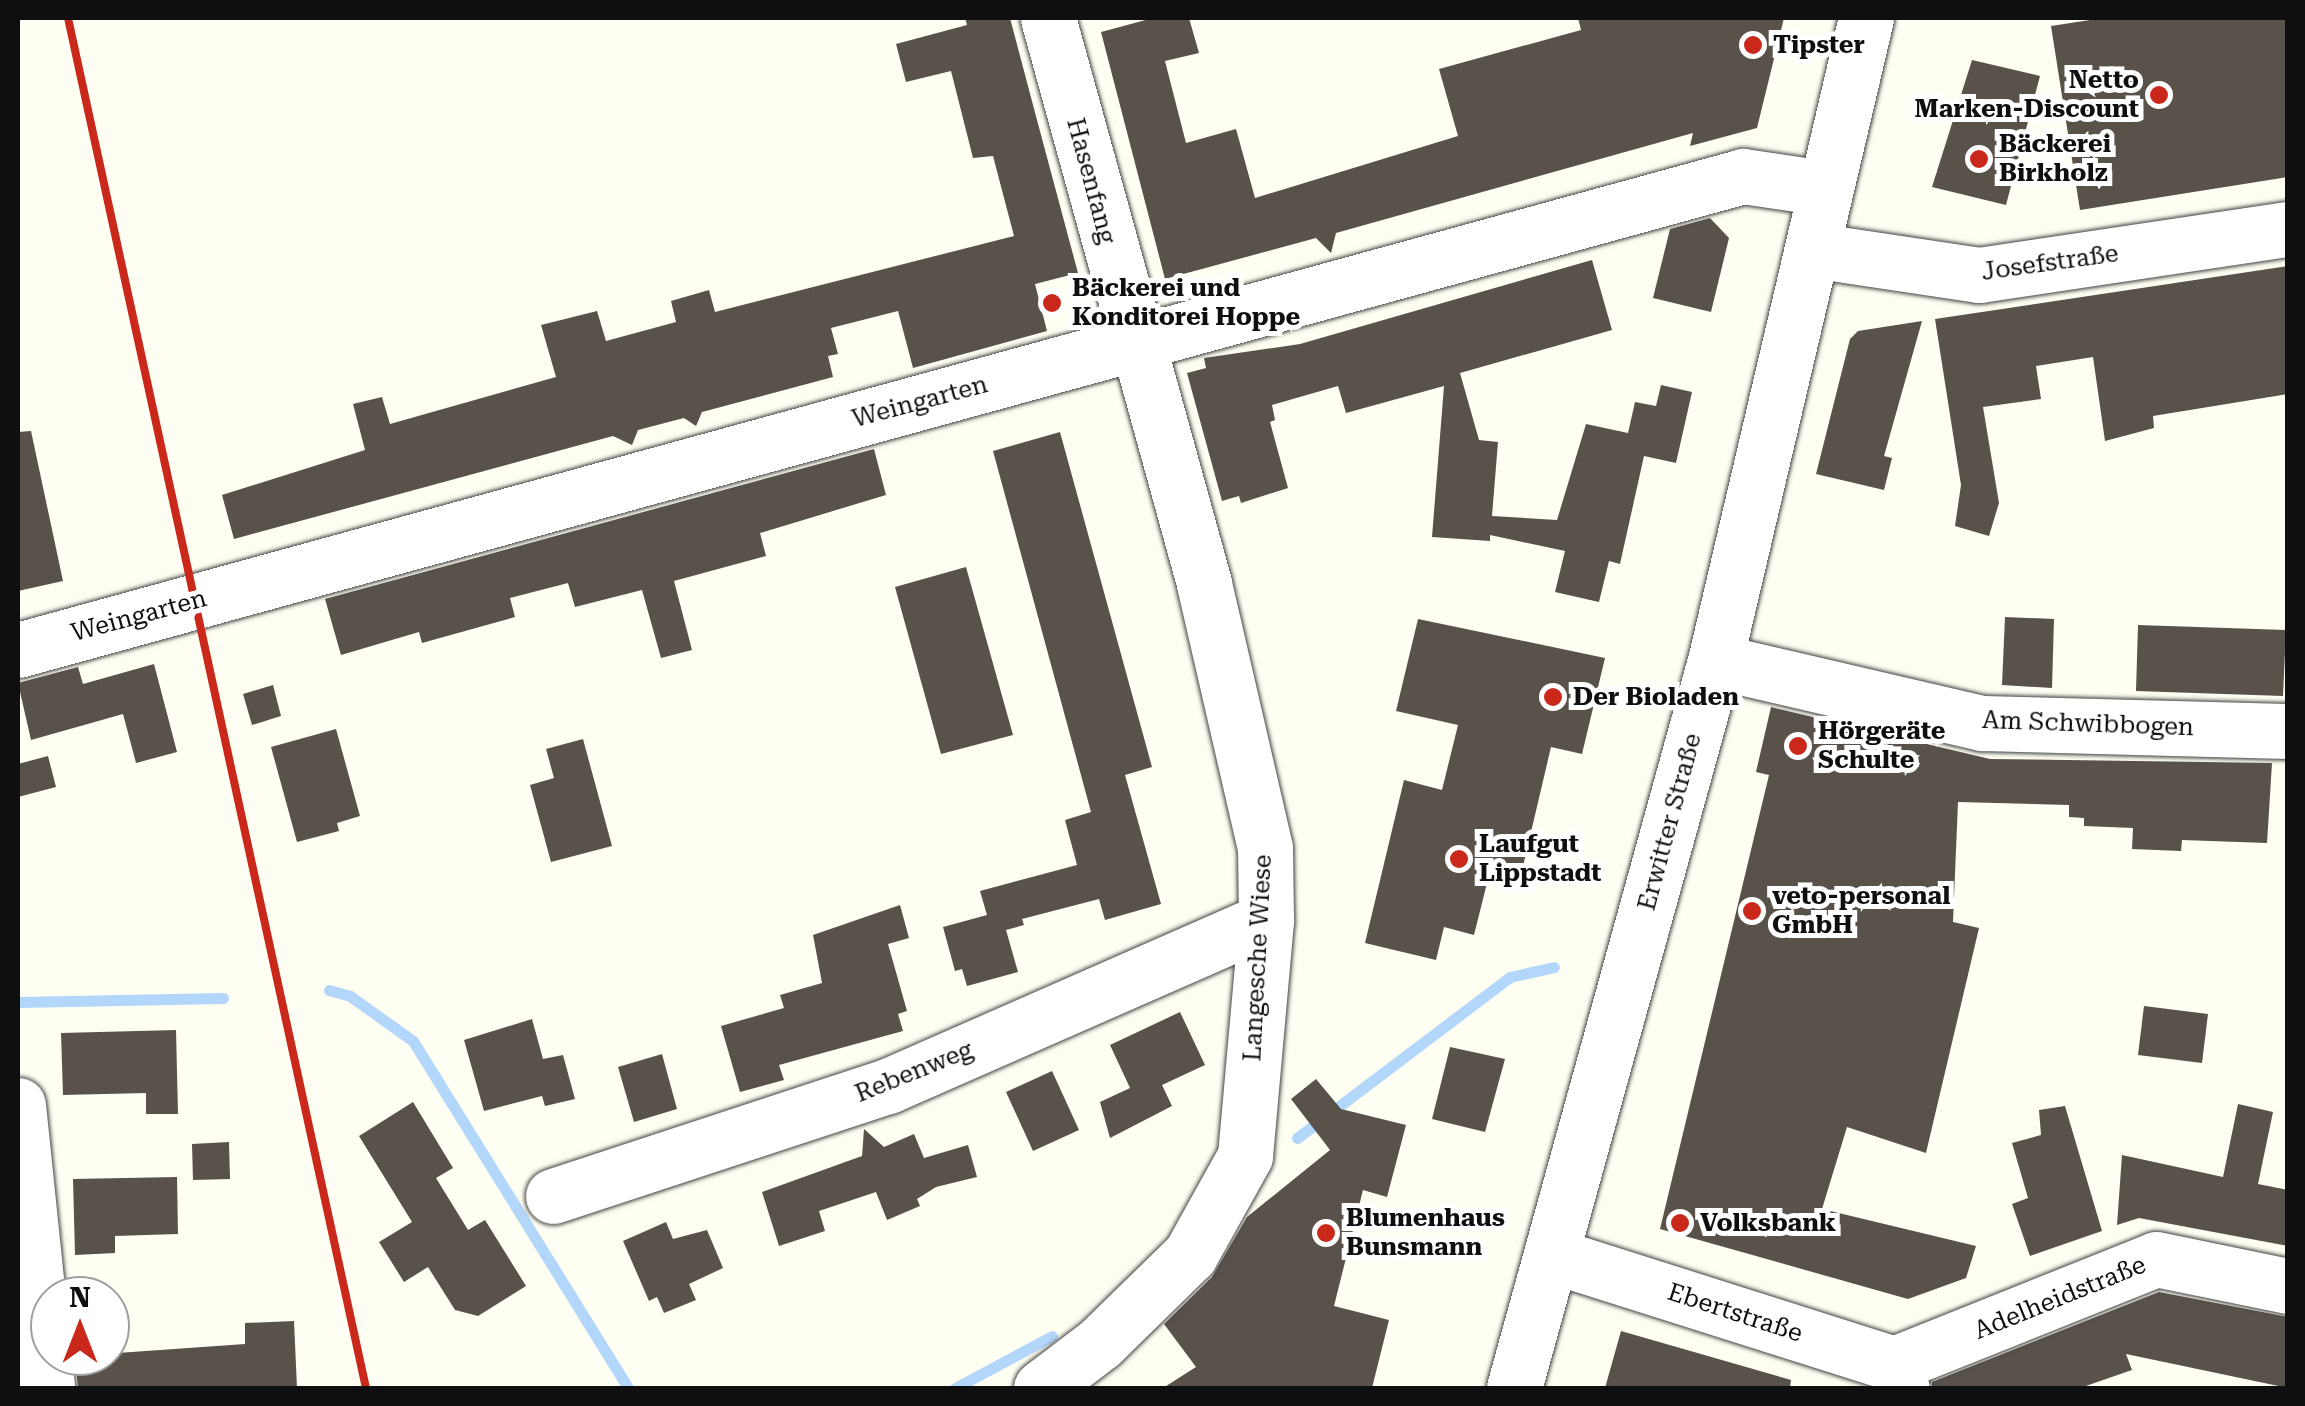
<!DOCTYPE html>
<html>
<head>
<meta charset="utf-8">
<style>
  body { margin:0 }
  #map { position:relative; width:2305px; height:1406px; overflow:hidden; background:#fffef2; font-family:"Roboto Serif",serif }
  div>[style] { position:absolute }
  .stream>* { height:11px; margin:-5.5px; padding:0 5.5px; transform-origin:5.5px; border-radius:5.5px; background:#b2d7fb }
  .building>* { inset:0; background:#59524b }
  .roads { filter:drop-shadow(0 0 2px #424242) drop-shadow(0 0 2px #424242) }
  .minor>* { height:55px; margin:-27.5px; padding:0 27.5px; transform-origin:27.5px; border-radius:27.5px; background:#fff }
  .rail>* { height:8px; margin:-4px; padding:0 4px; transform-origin:4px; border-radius:4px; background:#cb281c }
  .dots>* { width:28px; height:28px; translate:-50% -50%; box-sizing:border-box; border:5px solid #fff; border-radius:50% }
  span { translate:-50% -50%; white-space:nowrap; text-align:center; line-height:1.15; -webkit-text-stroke:10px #fff; paint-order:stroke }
  .poi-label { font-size:25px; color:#0f0f0f; font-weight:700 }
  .left { translate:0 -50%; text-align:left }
  .right { translate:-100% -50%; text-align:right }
  .street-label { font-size:25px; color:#0f0f0f }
  .frame { position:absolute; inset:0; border:20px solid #0f0f0f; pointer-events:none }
  .north { position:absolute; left:30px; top:1276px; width:100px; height:100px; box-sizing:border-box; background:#fff; border:2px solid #9f9f9f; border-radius:50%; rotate:0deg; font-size:28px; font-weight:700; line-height:40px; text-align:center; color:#0f0f0f }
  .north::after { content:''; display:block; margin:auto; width:35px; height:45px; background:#cb281c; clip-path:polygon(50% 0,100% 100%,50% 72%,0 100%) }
</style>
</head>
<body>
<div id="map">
  <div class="stream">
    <div style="left:329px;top:990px;width:22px;rotate:16deg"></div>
    <div style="left:350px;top:996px;width:77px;rotate:35.5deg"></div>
    <div style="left:413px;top:1041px;width:408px;rotate:58.2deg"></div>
    <div style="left:18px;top:1002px;width:205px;rotate:-1.1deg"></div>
    <div style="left:1297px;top:1138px;width:267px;rotate:-37.1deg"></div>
    <div style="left:1510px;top:977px;width:45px;rotate:-12.8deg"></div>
    <div style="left:955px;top:1388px;width:110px;rotate:-28.2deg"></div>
  </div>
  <div class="building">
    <div style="clip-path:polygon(965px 18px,1010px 18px,1037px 120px,1078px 273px,1035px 284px,1047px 331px,913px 368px,898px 311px,831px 328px,838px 354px,828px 356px,833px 377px,702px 412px,696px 426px,684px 418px,638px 430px,632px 445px,613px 436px,234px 539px,222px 495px,365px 450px,353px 404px,382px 397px,390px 424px,556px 377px,541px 325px,597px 311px,606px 341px,676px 322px,671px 301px,709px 290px,715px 312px,1014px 236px,993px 156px,973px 158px,951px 71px,906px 82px,896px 44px,967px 25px)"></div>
    <div style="clip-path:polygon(1153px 18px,1189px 18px,1199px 53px,1165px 61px,1186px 143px,1236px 129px,1255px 198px,1458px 136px,1439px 69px,1581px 30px,1578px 18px,1784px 18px,1757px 128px,1690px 146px,1693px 133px,1336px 233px,1331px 253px,1316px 238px,1165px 279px,1101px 32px)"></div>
    <div style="clip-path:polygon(2103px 18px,2288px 18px,2288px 177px,2080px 210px,2051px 26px)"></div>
    <div style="clip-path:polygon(1972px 60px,2040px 76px,2006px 205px,1932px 187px)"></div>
    <div style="clip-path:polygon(1710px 218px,1729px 238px,1711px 312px,1653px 298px,1670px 229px)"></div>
    <div style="clip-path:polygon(1592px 260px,1612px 330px,1460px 373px,1479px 440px,1498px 442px,1492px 516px,1557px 520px,1586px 424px,1628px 433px,1635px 402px,1656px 406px,1661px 385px,1692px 392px,1676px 463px,1644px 456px,1620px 564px,1609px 561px,1599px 602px,1555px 592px,1565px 551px,1490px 535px,1490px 541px,1432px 537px,1444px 386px,1346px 413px,1338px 386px,1272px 405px,1275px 420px,1270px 422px,1288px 488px,1241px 503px,1239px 496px,1222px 501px,1187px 373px,1206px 368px,1204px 358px,1300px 344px)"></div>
    <div style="clip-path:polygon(2288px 266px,2288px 394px,2153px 416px,2154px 428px,2105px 441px,2093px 357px,2036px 366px,2041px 399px,1983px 407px,1999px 503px,1989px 536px,1955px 526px,1961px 485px,1935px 319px)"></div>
    <div style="clip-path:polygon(1922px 321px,1884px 456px,1892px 458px,1884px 490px,1816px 474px,1850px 339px,1858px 331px)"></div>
    <div style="clip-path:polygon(31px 431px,63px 581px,18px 591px,18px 432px)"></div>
    <div style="clip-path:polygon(1060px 432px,1152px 767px,1125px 775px,1161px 904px,1105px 920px,1099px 899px,1022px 919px,1024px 925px,1006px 930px,1018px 972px,967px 986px,962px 969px,955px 971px,943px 927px,987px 915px,980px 891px,1077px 865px,1065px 820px,1091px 812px,993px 451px)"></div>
    <div style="clip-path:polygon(874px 449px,886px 495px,760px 533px,766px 556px,674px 581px,692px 650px,661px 658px,642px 590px,575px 607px,568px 583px,510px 598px,515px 617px,422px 643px,419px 632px,341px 655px,325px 599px)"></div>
    <div style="clip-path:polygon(966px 567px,1013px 735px,941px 754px,895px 587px)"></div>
    <div style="clip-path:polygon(2005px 617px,2054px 619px,2052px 688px,2002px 685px)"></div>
    <div style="clip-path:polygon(1418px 619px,1605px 658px,1582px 754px,1551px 747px,1520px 879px,1490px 871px,1474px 935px,1444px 927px,1436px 960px,1365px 943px,1404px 780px,1442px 790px,1458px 725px,1396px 711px)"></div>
    <div style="clip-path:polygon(2138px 625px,2286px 630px,2283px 696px,2136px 691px)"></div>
    <div style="clip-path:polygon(154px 664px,177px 752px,136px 763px,123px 714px,31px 740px,18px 683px,78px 667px,83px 684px)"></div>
    <div style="clip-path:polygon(273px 685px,281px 716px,252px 725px,243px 694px)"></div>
    <div style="clip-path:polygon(1771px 707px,1990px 759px,2272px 763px,2267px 843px,2182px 840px,2181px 851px,2132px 849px,2133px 828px,2084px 826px,2084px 818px,2069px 817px,2069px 805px,1958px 802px,1953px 922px,1979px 928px,1926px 1153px,1847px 1127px,1822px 1209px,1976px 1246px,1966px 1278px,1908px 1299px,1660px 1229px,1769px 775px,1756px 772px)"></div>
    <div style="clip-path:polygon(336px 729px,360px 816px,337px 823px,339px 831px,297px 842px,271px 747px)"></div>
    <div style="clip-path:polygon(583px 739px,612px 846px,551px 862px,530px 785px,554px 778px,546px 749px)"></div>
    <div style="clip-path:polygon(48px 756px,56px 787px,18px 797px,18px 764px)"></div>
    <div style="clip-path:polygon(900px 905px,909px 938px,888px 944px,907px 1011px,898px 1014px,903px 1031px,779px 1065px,784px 1080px,740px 1092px,721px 1026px,784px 1008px,780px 995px,822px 983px,813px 935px)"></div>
    <div style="clip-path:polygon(2144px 1006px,2208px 1014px,2202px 1063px,2138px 1055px)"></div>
    <div style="clip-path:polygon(1180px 1012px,1205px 1065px,1162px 1085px,1172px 1106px,1110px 1138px,1100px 1102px,1130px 1088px,1110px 1045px)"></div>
    <div style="clip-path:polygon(532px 1019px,543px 1059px,563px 1055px,575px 1099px,545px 1106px,542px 1096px,484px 1111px,464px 1040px)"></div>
    <div style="clip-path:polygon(176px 1030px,178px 1114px,146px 1114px,146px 1093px,63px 1095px,61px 1033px)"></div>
    <div style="clip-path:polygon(1450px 1047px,1505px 1059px,1485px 1132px,1432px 1119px)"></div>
    <div style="clip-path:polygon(662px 1054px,677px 1109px,634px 1122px,618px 1067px)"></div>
    <div style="clip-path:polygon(1052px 1071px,1079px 1130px,1033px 1151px,1006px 1092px)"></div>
    <div style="clip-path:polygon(1316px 1079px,1341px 1109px,1406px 1125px,1387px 1197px,1363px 1190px,1334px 1306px,1389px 1320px,1372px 1388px,1163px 1388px,1196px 1367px,1164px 1324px,1212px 1277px,1247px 1217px,1330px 1150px,1291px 1099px)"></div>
    <div style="clip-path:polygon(413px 1102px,453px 1168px,436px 1178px,468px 1230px,485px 1220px,526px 1286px,478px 1316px,455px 1310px,428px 1267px,404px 1282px,379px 1242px,412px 1222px,359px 1136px)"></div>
    <div style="clip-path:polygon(2238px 1104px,2273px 1112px,2258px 1184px,2288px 1190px,2288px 1246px,2139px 1218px,2117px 1225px,2122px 1155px,2223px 1177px)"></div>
    <div style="clip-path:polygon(2065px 1106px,2102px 1231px,2030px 1256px,2012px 1204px,2028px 1198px,2012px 1143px,2041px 1135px,2039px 1110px)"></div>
    <div style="clip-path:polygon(864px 1129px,884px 1147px,914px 1134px,924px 1158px,968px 1145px,977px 1177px,936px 1187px,917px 1199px,920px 1206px,887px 1220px,876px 1192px,819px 1211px,825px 1231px,779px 1246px,762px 1192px,862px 1156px)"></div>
    <div style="clip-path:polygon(229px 1142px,230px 1179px,193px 1180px,192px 1144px)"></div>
    <div style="clip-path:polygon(177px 1177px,178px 1234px,115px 1236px,115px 1253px,75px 1255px,73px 1179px)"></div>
    <div style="clip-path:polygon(666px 1222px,673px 1239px,707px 1230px,723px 1268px,689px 1284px,696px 1300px,664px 1313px,657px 1297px,649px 1301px,623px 1241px)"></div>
    <div style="clip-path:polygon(2159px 1292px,2288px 1317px,2288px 1388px,2126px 1354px,2132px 1370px,2080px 1388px,1932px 1388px,1932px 1382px)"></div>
    <div style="clip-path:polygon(294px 1321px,297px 1388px,78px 1388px,75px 1356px,245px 1344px,245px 1323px)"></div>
    <div style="clip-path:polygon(1621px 1331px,1791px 1380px,1790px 1388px,1605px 1388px)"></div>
  </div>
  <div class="roads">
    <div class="minor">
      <div style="left:1812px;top:250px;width:169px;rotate:8.5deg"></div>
      <div style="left:1979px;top:275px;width:312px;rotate:-8.5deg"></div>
      <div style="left:18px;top:650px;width:1789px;rotate:-15.36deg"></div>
      <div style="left:1743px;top:176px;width:82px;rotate:8.4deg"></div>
      <div style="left:1715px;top:661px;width:274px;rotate:13.1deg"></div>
      <div style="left:1982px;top:723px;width:306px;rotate:1.5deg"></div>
      <div style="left:18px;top:1105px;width:284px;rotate:84.1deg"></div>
      <div style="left:553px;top:1196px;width:353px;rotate:-18.2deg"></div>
      <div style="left:888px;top:1086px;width:413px;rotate:-23.7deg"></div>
      <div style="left:1551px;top:1255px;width:360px;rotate:17.6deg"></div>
      <div style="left:1894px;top:1364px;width:25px;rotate:72deg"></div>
      <div style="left:1894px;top:1364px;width:282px;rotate:-21.8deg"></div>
      <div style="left:2156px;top:1259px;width:135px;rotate:11.6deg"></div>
      <div style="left:1041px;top:1388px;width:74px;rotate:-37.3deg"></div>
      <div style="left:1100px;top:1343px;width:126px;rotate:-44.4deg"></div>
      <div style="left:1190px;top:1255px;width:113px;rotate:-60.9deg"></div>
      <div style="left:1245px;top:1156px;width:237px;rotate:-84.9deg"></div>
      <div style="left:1266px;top:920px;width:72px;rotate:-90.8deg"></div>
      <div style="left:1265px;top:848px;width:272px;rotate:-103deg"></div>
      <div style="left:1204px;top:583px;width:586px;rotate:-105.44deg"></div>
      <div style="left:1514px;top:1388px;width:754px;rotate:-74.55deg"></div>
      <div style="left:1715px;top:661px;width:660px;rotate:-76.78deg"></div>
    </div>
  </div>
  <div class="rail">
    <div style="left:68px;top:18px;width:1402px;rotate:77.73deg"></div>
  </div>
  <div class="dots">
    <div style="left:1753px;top:45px;background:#cb281c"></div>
    <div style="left:2159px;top:95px;background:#cb281c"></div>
    <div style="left:1979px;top:159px;background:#cb281c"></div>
    <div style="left:1052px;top:303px;background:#cb281c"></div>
    <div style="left:1553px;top:697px;background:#cb281c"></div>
    <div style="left:1798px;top:746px;background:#cb281c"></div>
    <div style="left:1459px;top:859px;background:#cb281c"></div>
    <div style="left:1752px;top:911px;background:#cb281c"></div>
    <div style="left:1680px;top:1223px;background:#cb281c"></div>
    <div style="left:1326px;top:1233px;background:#cb281c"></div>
  </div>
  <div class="poi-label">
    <span class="left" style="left:1773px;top:45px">Tipster</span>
    <span class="right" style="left:2139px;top:95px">Netto<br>Marken-Discount</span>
    <span class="left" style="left:1999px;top:159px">Bäckerei<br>Birkholz</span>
    <span class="left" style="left:1072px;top:303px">Bäckerei und<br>Konditorei Hoppe</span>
    <span class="left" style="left:1573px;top:697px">Der Bioladen</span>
    <span class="left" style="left:1818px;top:746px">Hörgeräte<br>Schulte</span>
    <span class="left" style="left:1479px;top:859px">Laufgut<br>Lippstadt</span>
    <span class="left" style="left:1772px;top:911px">veto-personal<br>GmbH</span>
    <span class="left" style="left:1346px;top:1233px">Blumenhaus<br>Bunsmann</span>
    <span class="left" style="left:1700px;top:1223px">Volksbank</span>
  </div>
  <div class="street-label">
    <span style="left:1091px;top:181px;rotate:75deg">Hasenfang</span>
    <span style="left:2050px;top:263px;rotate:-8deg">Josefstraße</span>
    <span style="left:920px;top:402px;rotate:-15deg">Weingarten</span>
    <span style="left:139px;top:616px;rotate:-15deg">Weingarten</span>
    <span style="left:2088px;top:724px;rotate:2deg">Am Schwibbogen</span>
    <span style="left:1670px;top:822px;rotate:-75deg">Erwitter Straße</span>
    <span style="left:1258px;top:958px;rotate:-87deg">Langesche Wiese</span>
    <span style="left:914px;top:1072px;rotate:-22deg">Rebenweg</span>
    <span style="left:2060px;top:1298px;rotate:-22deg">Adelheidstraße</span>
    <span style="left:1735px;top:1313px;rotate:18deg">Ebertstraße</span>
  </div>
  <div class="frame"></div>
  <div class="north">N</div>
</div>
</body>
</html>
